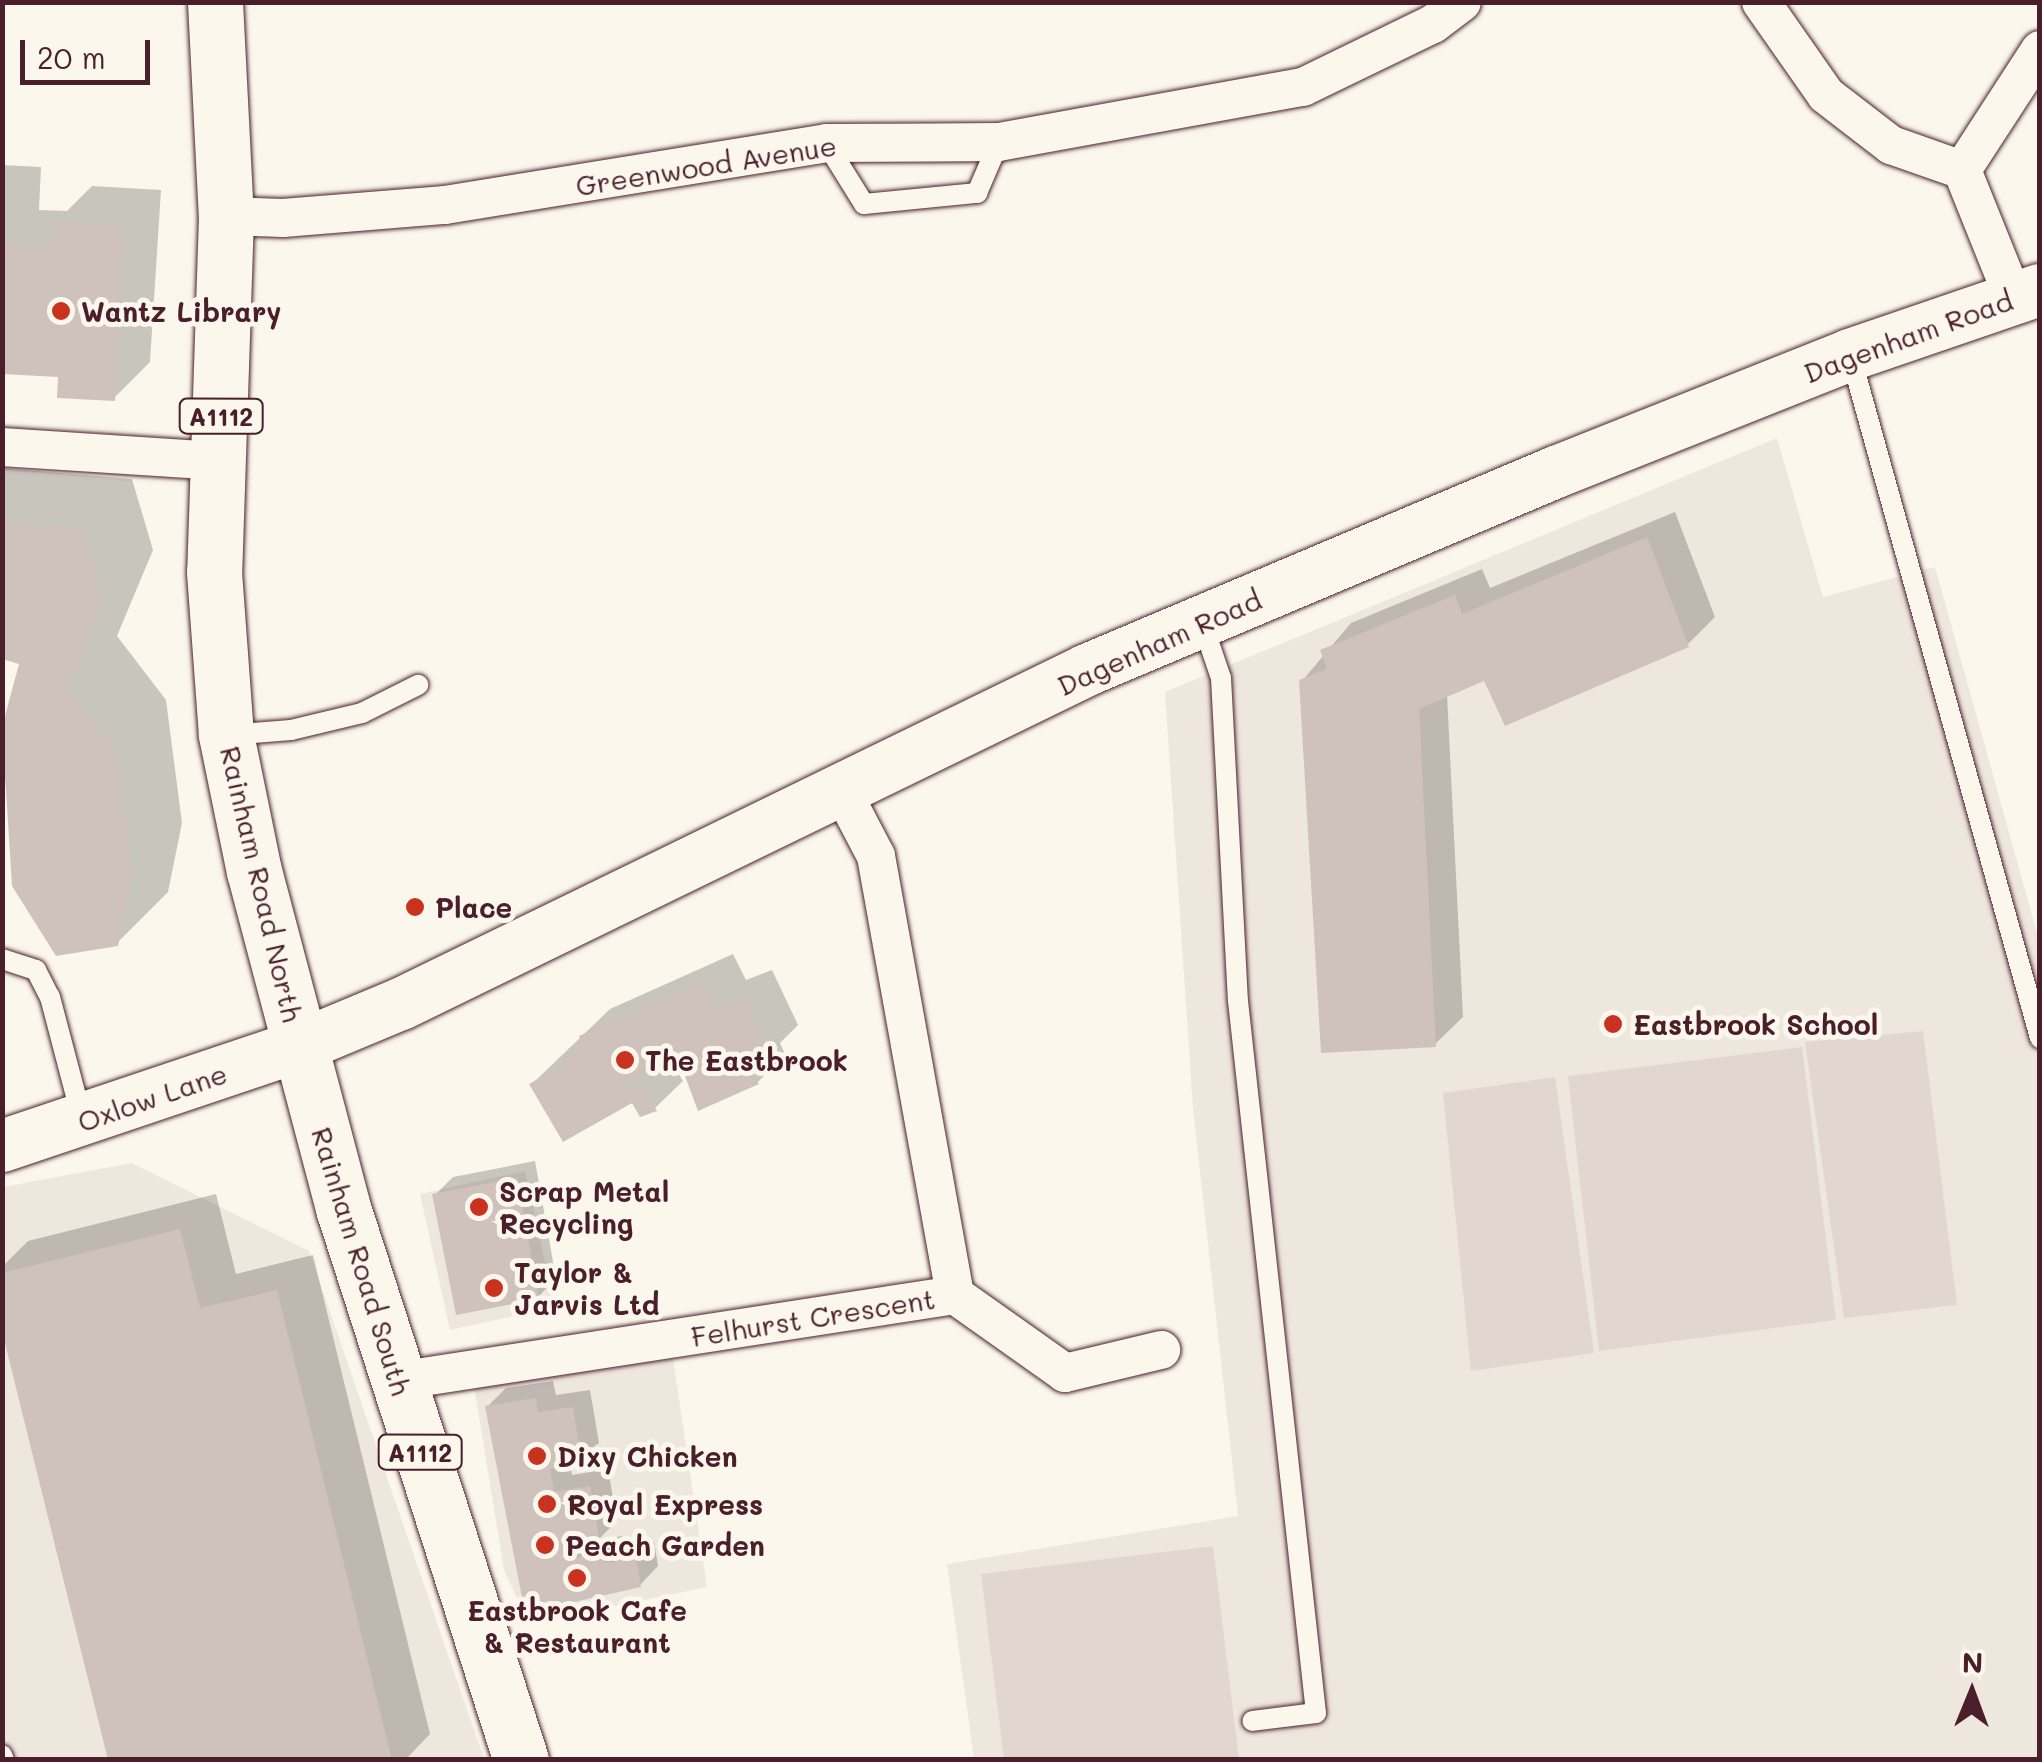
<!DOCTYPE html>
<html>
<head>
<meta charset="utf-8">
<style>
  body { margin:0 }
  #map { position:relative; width:2042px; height:1762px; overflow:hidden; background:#fbf7ec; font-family:Mali,sans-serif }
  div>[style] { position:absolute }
  .built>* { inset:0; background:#eee7de }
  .green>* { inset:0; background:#e2d7d0 }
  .shadow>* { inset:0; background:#0003 }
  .building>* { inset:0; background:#cfc2bc }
  .roads { filter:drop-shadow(0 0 2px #4a1f2b) drop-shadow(0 0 2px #4a1f2b) }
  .lane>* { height:20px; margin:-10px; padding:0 10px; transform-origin:10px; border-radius:10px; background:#fbf7ec }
  .street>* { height:38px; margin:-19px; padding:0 19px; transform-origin:19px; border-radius:19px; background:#fbf7ec }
  .secondary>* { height:52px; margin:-26px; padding:0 26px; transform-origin:26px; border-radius:26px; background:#fbf7ec }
  .primary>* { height:55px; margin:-27.5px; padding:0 27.5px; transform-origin:27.5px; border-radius:27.5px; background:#fbf7ec }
  .dots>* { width:28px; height:28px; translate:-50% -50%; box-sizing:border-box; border:5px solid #fbf7ec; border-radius:50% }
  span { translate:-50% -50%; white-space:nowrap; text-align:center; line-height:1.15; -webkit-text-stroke:10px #fbf7ec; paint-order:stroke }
  .shield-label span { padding:2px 8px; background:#fbf7ec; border:2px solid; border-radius:8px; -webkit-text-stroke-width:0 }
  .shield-label { font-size:25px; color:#4a1f2b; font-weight:700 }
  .street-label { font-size:28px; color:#4a1f2b }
  .poi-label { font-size:28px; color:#4a1f2b; font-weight:700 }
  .left { translate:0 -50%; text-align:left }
  .frame { position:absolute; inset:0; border:5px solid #4a1f2b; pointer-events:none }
  .north { position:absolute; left:1922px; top:1642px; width:100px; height:100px; -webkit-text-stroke:8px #fbf7ec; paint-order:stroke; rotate:1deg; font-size:28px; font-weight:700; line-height:40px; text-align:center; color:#4a1f2b }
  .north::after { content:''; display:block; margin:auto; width:35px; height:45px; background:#4a1f2b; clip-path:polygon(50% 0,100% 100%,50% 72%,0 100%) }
  .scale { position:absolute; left:20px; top:40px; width:130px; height:45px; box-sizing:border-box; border:5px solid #4a1f2b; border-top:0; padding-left:12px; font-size:30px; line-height:35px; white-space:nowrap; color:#4a1f2b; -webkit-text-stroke:8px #fbf7ec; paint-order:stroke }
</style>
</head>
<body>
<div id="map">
  <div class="built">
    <div style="clip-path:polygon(1777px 438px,1823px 597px,1935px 567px,2039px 940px,2039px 1759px,974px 1759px,947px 1564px,1238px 1516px,1193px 1108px,1165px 692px)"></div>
    <div style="clip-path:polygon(132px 1163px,309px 1251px,484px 1759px,3px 1760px,3px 1187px)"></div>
    <div style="clip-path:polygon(525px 1171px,555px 1307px,450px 1330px,420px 1194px)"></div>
    <div style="clip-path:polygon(669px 1332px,707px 1587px,529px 1624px,504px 1570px,470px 1361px)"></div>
  </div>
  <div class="green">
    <div style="clip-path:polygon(1923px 1031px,1957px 1305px,1844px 1318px,1805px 1042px)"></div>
    <div style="clip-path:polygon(1802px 1047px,1836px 1320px,1599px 1351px,1568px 1076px)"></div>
    <div style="clip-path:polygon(1555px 1077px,1594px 1353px,1471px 1371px,1443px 1093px)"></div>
    <div style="clip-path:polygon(1213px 1546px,1239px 1759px,1004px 1759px,981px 1574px)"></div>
  </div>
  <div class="shadow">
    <div style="clip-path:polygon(2px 165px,41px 167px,39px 210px,67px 211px,92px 186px,161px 190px,150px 362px,114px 398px,61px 375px,2px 371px)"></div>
    <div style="clip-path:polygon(2px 468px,132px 479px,153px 550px,117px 636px,166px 700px,182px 823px,168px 892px,117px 943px,14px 885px,2px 737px,22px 662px,2px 656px)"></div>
    <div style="clip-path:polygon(1675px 512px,1715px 617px,1687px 645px,1486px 677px,1447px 694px,1463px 1017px,1435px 1044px,1302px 681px,1351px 623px,1482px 569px,1490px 588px)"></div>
    <div style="clip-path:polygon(733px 954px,746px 980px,772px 970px,798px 1025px,780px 1043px,785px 1054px,758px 1082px,685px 1069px,692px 1061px,688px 1053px,672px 1063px,683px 1081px,655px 1108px,532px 1084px,610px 1009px)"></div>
    <div style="clip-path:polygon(535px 1161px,556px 1278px,538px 1297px,435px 1195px,453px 1177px)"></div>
    <div style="clip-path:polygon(216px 1194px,236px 1274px,313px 1255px,430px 1734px,405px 1760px,111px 1760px,2px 1321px,2px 1267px,28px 1241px)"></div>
    <div style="clip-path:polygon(553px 1381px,556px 1395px,590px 1390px,599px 1443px,570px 1463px,572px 1475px,608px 1469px,617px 1521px,598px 1540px,622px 1536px,624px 1546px,654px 1541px,658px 1566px,640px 1585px,526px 1610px,487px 1407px,506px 1388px)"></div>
  </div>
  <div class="building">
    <div style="clip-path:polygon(54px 222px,125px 226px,115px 401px,57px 398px,58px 377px,2px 374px,2px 245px,52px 248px)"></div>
    <div style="clip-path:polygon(2px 522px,81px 529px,104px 602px,67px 688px,116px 751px,132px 876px,118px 946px,56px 956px,12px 886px,2px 727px,19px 664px,2px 659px)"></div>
    <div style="clip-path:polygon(1647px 537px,1689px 647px,1505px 726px,1484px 681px,1419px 709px,1436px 1047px,1321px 1053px,1299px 680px,1327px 669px,1320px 650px,1455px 595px,1462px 614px)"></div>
    <div style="clip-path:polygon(705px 980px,718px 1006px,744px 996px,772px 1055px,750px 1066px,759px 1084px,698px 1111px,682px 1068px,691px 1065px,687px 1057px,665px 1071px,658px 1064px,625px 1083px,631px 1093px,644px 1088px,657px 1111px,640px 1117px,632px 1103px,563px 1142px,529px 1084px,566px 1063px,568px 1049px,582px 1043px,579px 1036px)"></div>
    <div style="clip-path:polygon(517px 1178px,539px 1299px,456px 1315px,432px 1194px)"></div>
    <div style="clip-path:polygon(180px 1229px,200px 1308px,277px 1290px,392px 1760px,108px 1760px,2px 1331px,2px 1273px)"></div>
    <div style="clip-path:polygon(536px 1398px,538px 1412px,573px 1407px,582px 1464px,550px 1469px,554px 1492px,590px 1486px,600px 1542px,567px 1548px,569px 1559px,604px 1553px,606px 1563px,636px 1558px,641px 1587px,525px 1613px,485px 1406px)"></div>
  </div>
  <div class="roads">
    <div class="lane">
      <div style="left:826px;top:143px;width:72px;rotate:58.1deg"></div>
      <div style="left:864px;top:204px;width:114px;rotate:-5.6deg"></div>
      <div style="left:977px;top:193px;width:56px;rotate:-66.7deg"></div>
      <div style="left:1851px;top:357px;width:707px;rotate:74.49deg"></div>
      <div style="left:1202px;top:622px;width:59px;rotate:71.3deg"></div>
      <div style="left:1221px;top:678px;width:323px;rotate:87deg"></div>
      <div style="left:1238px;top:1001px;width:716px;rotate:83.75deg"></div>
      <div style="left:1316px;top:1713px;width:64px;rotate:172.9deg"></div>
      <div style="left:228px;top:735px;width:63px;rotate:-4.5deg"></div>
      <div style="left:291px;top:730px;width:73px;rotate:-13.5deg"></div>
      <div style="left:362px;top:713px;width:63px;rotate:-26.6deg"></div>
      <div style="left:2px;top:959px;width:36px;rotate:18deg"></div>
      <div style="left:36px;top:970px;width:30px;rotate:63deg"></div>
      <div style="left:50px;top:997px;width:126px;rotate:75.3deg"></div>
      <div style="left:2px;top:1755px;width:5px;rotate:68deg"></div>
    </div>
    <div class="street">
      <div style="left:1761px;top:2px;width:113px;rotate:55deg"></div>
      <div style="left:1826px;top:95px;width:82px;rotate:37.6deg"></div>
      <div style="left:1891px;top:145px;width:75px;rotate:19.4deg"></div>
      <div style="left:1962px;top:170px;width:137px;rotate:68.1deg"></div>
      <div style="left:1962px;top:170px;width:143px;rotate:-57deg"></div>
      <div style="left:226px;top:216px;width:57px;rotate:2deg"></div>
      <div style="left:283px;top:218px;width:163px;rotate:-4.6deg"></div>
      <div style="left:445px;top:205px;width:386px;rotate:-9.2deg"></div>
      <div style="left:826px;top:143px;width:173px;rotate:-0.3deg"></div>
      <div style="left:999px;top:142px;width:309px;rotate:-10.3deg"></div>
      <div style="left:1303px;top:87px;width:144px;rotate:-25.9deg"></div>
      <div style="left:1433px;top:24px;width:36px;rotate:-37deg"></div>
      <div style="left:2px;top:447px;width:219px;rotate:3.7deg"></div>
      <div style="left:955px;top:1295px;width:135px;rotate:35.3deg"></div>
      <div style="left:1065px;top:1373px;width:99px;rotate:-13.5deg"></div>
      <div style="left:397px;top:1381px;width:565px;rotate:-8.76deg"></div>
      <div style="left:955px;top:1295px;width:446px;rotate:-100.2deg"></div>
      <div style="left:876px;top:856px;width:71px;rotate:-117.6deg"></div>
    </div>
    <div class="secondary">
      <div style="left:2px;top:1146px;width:314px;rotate:-18.6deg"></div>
      <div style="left:300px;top:1046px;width:109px;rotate:-22.6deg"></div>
      <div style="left:401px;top:1004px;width:763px;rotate:-25.96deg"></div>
      <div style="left:1087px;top:670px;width:509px;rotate:-22.89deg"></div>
      <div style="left:1556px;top:472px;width:316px;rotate:-21.7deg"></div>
      <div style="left:1850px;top:355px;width:201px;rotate:-18.9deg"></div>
    </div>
    <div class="primary">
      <div style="left:215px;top:2px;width:214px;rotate:87.1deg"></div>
      <div style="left:226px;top:216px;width:356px;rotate:91.9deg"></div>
      <div style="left:214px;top:572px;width:163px;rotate:85.8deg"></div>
      <div style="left:226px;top:735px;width:139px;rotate:78.4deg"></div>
      <div style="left:254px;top:871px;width:349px;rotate:75.2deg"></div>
      <div style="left:343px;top:1208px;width:580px;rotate:72.13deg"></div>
    </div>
  </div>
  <div class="dots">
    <div style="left:61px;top:311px;background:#c8321e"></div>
    <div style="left:415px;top:907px;background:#c8321e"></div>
    <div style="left:1613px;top:1024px;background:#c8321e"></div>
    <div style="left:625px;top:1060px;background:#c8321e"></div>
    <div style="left:479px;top:1207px;background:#c8321e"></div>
    <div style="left:494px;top:1288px;background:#c8321e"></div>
    <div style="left:537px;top:1456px;background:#c8321e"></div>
    <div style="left:547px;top:1504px;background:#c8321e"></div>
    <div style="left:545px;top:1545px;background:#c8321e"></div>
    <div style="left:577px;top:1578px;background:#c8321e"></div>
  </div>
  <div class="shield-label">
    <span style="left:221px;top:416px">A1112</span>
    <span style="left:420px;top:1452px">A1112</span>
  </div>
  <div class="street-label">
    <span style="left:706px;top:165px;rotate:-9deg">Greenwood Avenue</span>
    <span style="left:1908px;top:336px;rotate:-20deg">Dagenham Road</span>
    <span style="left:1159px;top:642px;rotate:-24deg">Dagenham Road</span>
    <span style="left:262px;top:884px;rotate:77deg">Rainham Road North</span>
    <span style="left:152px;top:1097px;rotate:-19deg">Oxlow Lane</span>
    <span style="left:362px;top:1261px;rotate:73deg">Rainham Road South</span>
    <span style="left:813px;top:1317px;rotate:-9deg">Felhurst Crescent</span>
  </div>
  <div class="poi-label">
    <span class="left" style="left:81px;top:311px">Wantz Library</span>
    <span class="left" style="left:435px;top:907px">Place</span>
    <span class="left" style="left:1633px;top:1024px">Eastbrook School</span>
    <span class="left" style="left:645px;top:1060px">The Eastbrook</span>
    <span class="left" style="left:499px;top:1207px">Scrap Metal<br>Recycling</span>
    <span class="left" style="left:514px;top:1288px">Taylor &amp;<br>Jarvis Ltd</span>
    <span class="left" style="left:557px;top:1456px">Dixy Chicken</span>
    <span class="left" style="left:567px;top:1504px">Royal Express</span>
    <span class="left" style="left:565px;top:1545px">Peach Garden</span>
    <span style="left:577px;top:1626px">Eastbrook Cafe<br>&amp; Restaurant</span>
  </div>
  <div class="frame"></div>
  <div class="north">N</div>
  <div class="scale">20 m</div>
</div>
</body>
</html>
